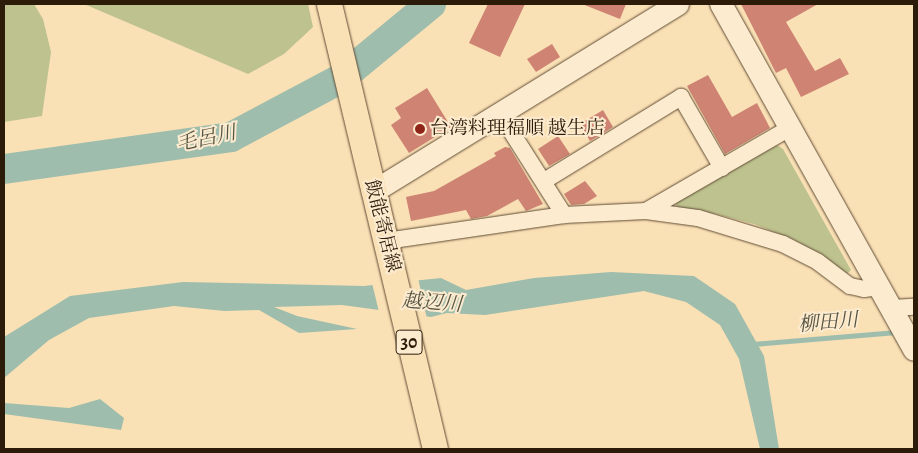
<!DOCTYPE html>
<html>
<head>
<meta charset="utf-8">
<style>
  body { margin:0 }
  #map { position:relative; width:918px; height:453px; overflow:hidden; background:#fae0b5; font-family:Alegreya,"Noto Serif JP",serif }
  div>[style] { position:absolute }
  .green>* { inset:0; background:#bdc28e }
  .water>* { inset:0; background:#9ebdad }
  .pier>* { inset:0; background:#fae0b5 }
  .stream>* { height:5px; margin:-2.5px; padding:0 2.5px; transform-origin:2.5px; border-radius:2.5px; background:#9ebdad }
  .river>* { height:30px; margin:-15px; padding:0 15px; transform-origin:15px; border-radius:15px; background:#9ebdad }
  .building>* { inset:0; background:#ce8373 }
  .roads { filter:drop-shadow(0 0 1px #604c35) drop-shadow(0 0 1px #604c35) }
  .street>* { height:16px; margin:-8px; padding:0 8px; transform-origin:8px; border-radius:8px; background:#fcebcf }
  .secondary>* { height:22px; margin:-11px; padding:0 11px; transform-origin:11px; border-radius:11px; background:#fcebcf }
  .primary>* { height:25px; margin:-12.5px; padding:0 12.5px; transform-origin:12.5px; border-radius:12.5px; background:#fae0b5 }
  .dots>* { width:14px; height:14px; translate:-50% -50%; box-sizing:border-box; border:2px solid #fcebcf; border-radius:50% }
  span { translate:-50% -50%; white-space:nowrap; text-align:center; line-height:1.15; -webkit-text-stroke:4px #fcebcf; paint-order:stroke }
  .shield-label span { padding:1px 4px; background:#fcebcf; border:1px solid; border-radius:4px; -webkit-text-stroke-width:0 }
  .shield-label { font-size:18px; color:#2d1b0a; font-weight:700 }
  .poi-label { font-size:19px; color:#2d1b0a }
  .left { translate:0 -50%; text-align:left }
  .street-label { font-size:19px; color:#2d1b0a }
  .water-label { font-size:20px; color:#555443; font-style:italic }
  .frame { position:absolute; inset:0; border:5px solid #2d1b0a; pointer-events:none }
</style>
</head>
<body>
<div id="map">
  <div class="green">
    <div style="clip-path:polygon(4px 4px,34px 4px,43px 19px,51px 52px,42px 116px,4px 122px)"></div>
    <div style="clip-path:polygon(84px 4px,308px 4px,313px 27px,284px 54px,248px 74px)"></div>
    <div style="clip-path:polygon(777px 145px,783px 149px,851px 270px,847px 274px,824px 256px,792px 239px,754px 224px,716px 214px,679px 210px,675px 203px)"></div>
  </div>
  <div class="water">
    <div style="clip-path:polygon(611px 272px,694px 276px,735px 304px,764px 356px,779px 449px,760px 449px,739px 359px,720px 325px,686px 302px,644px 291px,485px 315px,447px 313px,431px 317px,342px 305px,274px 307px,297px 316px,357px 329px,299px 333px,259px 310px,225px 311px,174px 306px,89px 318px,49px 340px,4px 378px,4px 337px,70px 296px,183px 282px,364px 286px,441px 278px,466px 290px,534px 278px)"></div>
    <div style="clip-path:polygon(100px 399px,124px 418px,121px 430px,4px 414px,4px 403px,69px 408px)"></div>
  </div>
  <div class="pier">
    <div style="clip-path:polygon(418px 278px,427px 319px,379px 312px,372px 283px)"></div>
  </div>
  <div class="stream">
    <div style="left:753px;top:344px;width:144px;rotate:-4.8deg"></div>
  </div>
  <div class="river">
    <div style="left:4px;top:169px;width:229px;rotate:-8deg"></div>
    <div style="left:231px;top:137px;width:123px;rotate:-28deg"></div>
    <div style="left:340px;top:79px;width:118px;rotate:-39.5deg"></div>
  </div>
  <div class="building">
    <div style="clip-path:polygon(488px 4px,525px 4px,500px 57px,469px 43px)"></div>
    <div style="clip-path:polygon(582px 4px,626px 4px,620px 19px)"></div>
    <div style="clip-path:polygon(741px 4px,818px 4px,786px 22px,815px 71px,840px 58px,849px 74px,801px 97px,786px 68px,776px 73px)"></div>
    <div style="clip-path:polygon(552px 44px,560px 57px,536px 72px,527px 59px)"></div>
    <div style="clip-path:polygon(708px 75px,732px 117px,757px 103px,770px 128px,725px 154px,687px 86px)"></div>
    <div style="clip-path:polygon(427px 88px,451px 127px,409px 153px,391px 125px,401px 118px,395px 108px)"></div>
    <div style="clip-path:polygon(603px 110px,613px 127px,590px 141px,580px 124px)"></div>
    <div style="clip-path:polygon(558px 136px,570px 154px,549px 166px,538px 149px)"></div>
    <div style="clip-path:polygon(505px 147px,510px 148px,543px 204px,526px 211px,518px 199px,487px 216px,471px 219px,466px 210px,411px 221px,406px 197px,434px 191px,496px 156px,494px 153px)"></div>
    <div style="clip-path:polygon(585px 181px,597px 196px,584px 204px,571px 205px,564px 194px)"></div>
  </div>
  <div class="roads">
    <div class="street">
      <div style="left:500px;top:114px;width:120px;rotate:57.6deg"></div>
      <div style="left:544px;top:181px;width:161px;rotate:-31.5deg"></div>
      <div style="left:681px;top:97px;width:82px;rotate:60deg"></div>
      <div style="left:646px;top:211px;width:166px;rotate:-30deg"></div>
      <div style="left:386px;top:241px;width:180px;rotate:-8.3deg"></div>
      <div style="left:564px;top:215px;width:82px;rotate:-2.8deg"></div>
      <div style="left:646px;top:211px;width:52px;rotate:7.7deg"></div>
      <div style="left:698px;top:218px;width:89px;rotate:17deg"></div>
      <div style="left:783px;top:244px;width:39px;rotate:27deg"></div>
      <div style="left:818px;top:262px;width:40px;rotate:37deg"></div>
      <div style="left:850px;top:286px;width:14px;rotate:12deg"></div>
      <div style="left:864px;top:289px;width:16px;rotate:-7deg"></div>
      <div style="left:892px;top:308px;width:22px;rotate:-3deg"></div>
    </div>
    <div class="secondary">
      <div style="left:721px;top:4px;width:396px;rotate:60.8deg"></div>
      <div style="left:373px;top:192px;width:358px;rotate:-31.6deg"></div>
    </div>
    <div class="primary">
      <div style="left:329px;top:4px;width:457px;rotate:76.6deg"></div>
    </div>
  </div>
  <div class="dots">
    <div style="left:420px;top:129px;background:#8f2418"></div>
  </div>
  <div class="shield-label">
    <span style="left:409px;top:342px">30</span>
  </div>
  <div class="poi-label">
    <span class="left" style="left:430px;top:129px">台湾料理福順 越生店</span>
  </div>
  <div class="street-label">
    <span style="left:382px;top:226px;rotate:76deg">飯能寄居線</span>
  </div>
  <div class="water-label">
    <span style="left:206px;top:138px;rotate:-12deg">毛呂川</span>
    <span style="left:432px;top:302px;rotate:4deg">越辺川</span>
    <span style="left:828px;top:322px;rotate:-5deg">柳田川</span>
  </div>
  <div class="frame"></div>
</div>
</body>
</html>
